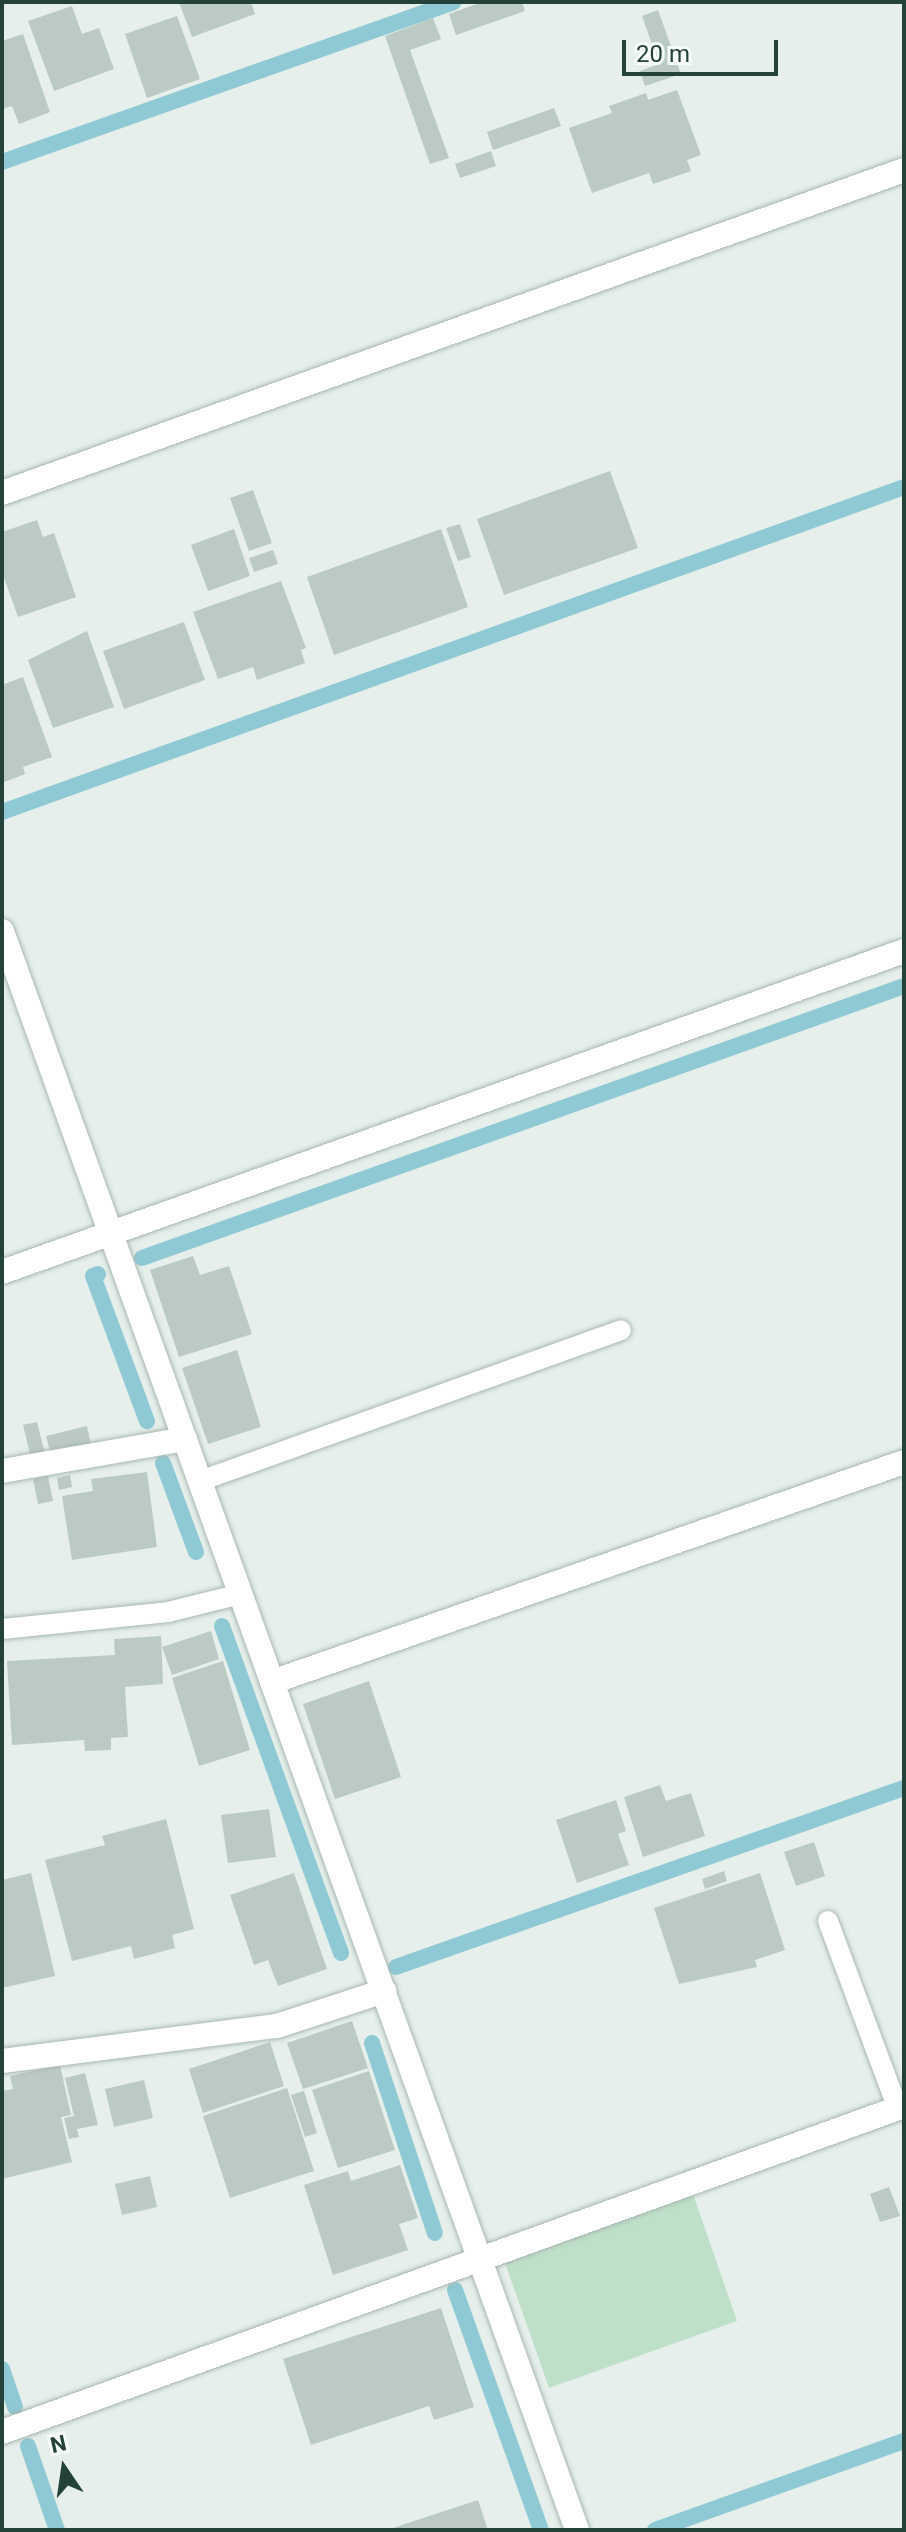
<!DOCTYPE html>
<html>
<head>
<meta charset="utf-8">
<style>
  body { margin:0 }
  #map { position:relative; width:906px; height:2532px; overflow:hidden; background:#e6efeb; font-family:Roboto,sans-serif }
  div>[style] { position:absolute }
  .green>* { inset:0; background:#bfe0c8 }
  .stream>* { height:16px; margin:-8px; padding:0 8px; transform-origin:8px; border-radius:8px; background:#8ec9d4 }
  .building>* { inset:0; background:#bbcac4 }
  .roads { filter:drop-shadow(0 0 2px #a8b8b2) drop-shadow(0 0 2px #a8b8b2) }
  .lane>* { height:20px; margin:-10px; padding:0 10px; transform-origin:10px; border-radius:10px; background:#fff }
  .street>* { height:24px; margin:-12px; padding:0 12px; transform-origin:12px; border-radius:12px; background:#fff }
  span { translate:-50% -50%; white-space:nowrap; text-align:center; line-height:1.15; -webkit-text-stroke:6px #f7fbf9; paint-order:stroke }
  .frame { position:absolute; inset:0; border:4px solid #24423a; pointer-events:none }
  .north { position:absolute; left:24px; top:2428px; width:80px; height:80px; -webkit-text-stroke:6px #f7fbf9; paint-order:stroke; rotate:347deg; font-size:22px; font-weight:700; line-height:32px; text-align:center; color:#24423a }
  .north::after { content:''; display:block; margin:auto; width:28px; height:36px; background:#24423a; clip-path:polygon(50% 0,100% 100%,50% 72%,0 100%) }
  .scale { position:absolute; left:622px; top:40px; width:156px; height:36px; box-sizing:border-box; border:4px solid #24423a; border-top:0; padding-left:10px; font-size:24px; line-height:28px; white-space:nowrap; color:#24423a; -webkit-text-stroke:6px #f7fbf9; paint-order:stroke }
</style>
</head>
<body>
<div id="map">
  <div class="green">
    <div style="clip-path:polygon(693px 2194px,737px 2321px,549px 2388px,504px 2260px)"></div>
  </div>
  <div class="stream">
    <div style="left:2px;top:162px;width:479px;rotate:-19.5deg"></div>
    <div style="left:2px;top:812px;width:959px;rotate:-19.81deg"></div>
    <div style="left:142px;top:1258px;width:809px;rotate:-19.64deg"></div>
    <div style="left:98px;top:1274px;width:5px;rotate:158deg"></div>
    <div style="left:93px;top:1276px;width:155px;rotate:69.6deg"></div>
    <div style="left:163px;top:1463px;width:95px;rotate:69.7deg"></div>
    <div style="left:222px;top:1626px;width:348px;rotate:70deg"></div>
    <div style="left:396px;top:1967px;width:539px;rotate:-19.41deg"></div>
    <div style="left:372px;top:2043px;width:200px;rotate:71.7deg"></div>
    <div style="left:455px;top:2290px;width:255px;rotate:70.3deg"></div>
    <div style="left:2px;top:2369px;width:40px;rotate:71.1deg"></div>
    <div style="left:28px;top:2446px;width:89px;rotate:71deg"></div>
    <div style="left:655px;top:2530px;width:264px;rotate:-19.7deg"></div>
  </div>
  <div class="building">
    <div style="clip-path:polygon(179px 2px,251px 2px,255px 14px,192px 37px)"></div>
    <div style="clip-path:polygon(482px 2px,522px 2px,525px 11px,456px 35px,449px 14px)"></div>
    <div style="clip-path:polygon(72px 6px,82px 34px,99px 28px,114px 69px,54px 91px,28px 21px)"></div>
    <div style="clip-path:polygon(658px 10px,681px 74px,645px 86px,640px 71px,659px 64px,642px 16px)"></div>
    <div style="clip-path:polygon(177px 16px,200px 79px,147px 98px,125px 34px)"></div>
    <div style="clip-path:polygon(433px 18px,441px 39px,410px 50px,449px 158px,430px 164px,385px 36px)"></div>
    <div style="clip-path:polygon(23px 34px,50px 112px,19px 124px,12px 106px,2px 109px,2px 41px)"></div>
    <div style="clip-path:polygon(677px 90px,701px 155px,687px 160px,691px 171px,653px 184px,649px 173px,592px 193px,569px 128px,612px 113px,609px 106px,646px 93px,648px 100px)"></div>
    <div style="clip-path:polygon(554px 108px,561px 126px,493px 150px,487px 132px)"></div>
    <div style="clip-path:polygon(491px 151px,496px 166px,460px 178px,455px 164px)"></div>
    <div style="clip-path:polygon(610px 471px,638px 548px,504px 595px,477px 519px)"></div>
    <div style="clip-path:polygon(253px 490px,272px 543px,249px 551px,230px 498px)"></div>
    <div style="clip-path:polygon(37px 520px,43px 537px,54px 533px,76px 597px,18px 617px,2px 572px,2px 532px)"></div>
    <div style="clip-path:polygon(460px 524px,471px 557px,458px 561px,446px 528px)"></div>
    <div style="clip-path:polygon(234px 529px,250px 576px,208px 591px,191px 545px)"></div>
    <div style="clip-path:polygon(441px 529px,468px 607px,334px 655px,307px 577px)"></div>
    <div style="clip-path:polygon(273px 550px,278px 564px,254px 572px,249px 558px)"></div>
    <div style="clip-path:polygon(281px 581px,306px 648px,301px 650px,305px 663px,257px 680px,253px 667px,218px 679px,193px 612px)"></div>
    <div style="clip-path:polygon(184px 622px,205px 680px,124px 709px,103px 651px)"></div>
    <div style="clip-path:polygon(87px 631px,114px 707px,53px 728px,28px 660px)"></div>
    <div style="clip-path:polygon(23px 677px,52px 757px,23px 767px,25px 774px,2px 783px,2px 685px)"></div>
    <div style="clip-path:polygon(193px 1256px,200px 1275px,229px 1266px,252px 1334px,179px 1357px,150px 1270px)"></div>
    <div style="clip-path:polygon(237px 1350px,261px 1427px,208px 1444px,182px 1368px)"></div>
    <div style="clip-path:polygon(37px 1422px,45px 1454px,31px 1458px,23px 1425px)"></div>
    <div style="clip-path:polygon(87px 1426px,91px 1445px,51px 1455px,46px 1436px)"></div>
    <div style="clip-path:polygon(147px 1472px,157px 1547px,72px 1560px,62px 1496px,93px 1491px,91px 1479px)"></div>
    <div style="clip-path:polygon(70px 1475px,72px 1487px,59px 1490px,57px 1478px)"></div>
    <div style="clip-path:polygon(48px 1476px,53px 1501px,38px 1504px,33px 1479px)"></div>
    <div style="clip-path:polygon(211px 1631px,219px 1659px,172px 1675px,162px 1647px)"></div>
    <div style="clip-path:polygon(161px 1636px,163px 1684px,125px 1687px,128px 1737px,111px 1738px,111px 1750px,85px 1751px,84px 1740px,12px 1745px,7px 1661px,115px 1655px,114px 1639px)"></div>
    <div style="clip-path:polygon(223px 1661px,250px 1750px,199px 1766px,172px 1678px)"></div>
    <div style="clip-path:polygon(369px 1681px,401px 1777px,335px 1799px,303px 1704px)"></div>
    <div style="clip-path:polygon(660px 1785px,666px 1801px,691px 1793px,705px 1836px,643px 1857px,624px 1797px)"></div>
    <div style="clip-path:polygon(616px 1800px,626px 1831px,618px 1834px,629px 1865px,577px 1883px,556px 1820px)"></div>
    <div style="clip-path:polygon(269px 1809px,276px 1857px,228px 1863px,221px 1815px)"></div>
    <div style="clip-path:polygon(166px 1819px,194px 1929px,172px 1935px,175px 1948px,134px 1959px,131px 1946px,72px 1961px,45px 1860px,105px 1845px,102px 1836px)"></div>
    <div style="clip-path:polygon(814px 1842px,825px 1876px,796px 1886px,784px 1852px)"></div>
    <div style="clip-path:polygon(724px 1871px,727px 1881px,705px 1889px,702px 1879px)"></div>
    <div style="clip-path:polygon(31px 1873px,55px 1976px,2px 1988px,2px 1880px)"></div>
    <div style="clip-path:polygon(294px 1873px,327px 1969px,278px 1986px,268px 1960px,254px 1965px,230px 1895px)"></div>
    <div style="clip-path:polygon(760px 1873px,785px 1950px,755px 1960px,757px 1967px,679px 1984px,654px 1908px)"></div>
    <div style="clip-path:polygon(352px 2021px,368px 2068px,303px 2089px,287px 2043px)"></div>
    <div style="clip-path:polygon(270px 2042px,284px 2086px,203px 2113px,189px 2069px)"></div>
    <div style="clip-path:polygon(60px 2065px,71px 2115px,61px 2117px,72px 2162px,2px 2179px,2px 2091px,13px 2089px,10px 2076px)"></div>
    <div style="clip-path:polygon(369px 2071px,395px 2150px,338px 2168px,312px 2090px)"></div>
    <div style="clip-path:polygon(85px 2073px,98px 2125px,77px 2129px,79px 2137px,69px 2139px,64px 2118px,74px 2116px,65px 2078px)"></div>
    <div style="clip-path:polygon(144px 2080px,153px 2118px,114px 2127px,105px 2089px)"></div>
    <div style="clip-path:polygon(287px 2088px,314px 2171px,230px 2198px,203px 2116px)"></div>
    <div style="clip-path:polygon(304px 2091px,317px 2133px,305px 2137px,291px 2095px)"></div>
    <div style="clip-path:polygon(400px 2165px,418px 2218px,399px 2224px,408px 2250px,333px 2275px,304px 2185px,348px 2171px,351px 2181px)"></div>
    <div style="clip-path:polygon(150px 2176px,157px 2207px,122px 2215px,115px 2184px)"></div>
    <div style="clip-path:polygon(889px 2187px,900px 2216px,880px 2222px,870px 2194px)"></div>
    <div style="clip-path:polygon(441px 2308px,474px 2407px,434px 2420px,429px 2406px,311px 2445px,283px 2359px)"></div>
    <div style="clip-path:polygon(478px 2500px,488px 2530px,390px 2530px,390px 2529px)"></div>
  </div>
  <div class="roads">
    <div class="lane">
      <div style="left:200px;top:1481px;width:447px;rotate:-19.7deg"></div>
      <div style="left:2px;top:1629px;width:167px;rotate:-5.8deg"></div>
      <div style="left:168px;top:1612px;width:75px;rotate:-13.9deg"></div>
      <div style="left:828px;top:1921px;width:201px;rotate:69.6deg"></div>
    </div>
    <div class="street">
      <div style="left:2px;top:493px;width:958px;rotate:-19.7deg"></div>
      <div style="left:2px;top:931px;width:1699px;rotate:70.22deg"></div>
      <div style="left:2px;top:1272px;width:957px;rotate:-19.59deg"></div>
      <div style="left:2px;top:1471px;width:186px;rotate:-9.9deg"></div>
      <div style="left:272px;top:1682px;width:669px;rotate:-19.19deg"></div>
      <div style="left:2px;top:2061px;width:277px;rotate:-7.3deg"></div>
      <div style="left:277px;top:2026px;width:113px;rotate:-18.1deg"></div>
      <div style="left:2px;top:2432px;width:959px;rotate:-19.87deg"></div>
    </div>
  </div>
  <div class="frame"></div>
  <div class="north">N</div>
  <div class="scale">20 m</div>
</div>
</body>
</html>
